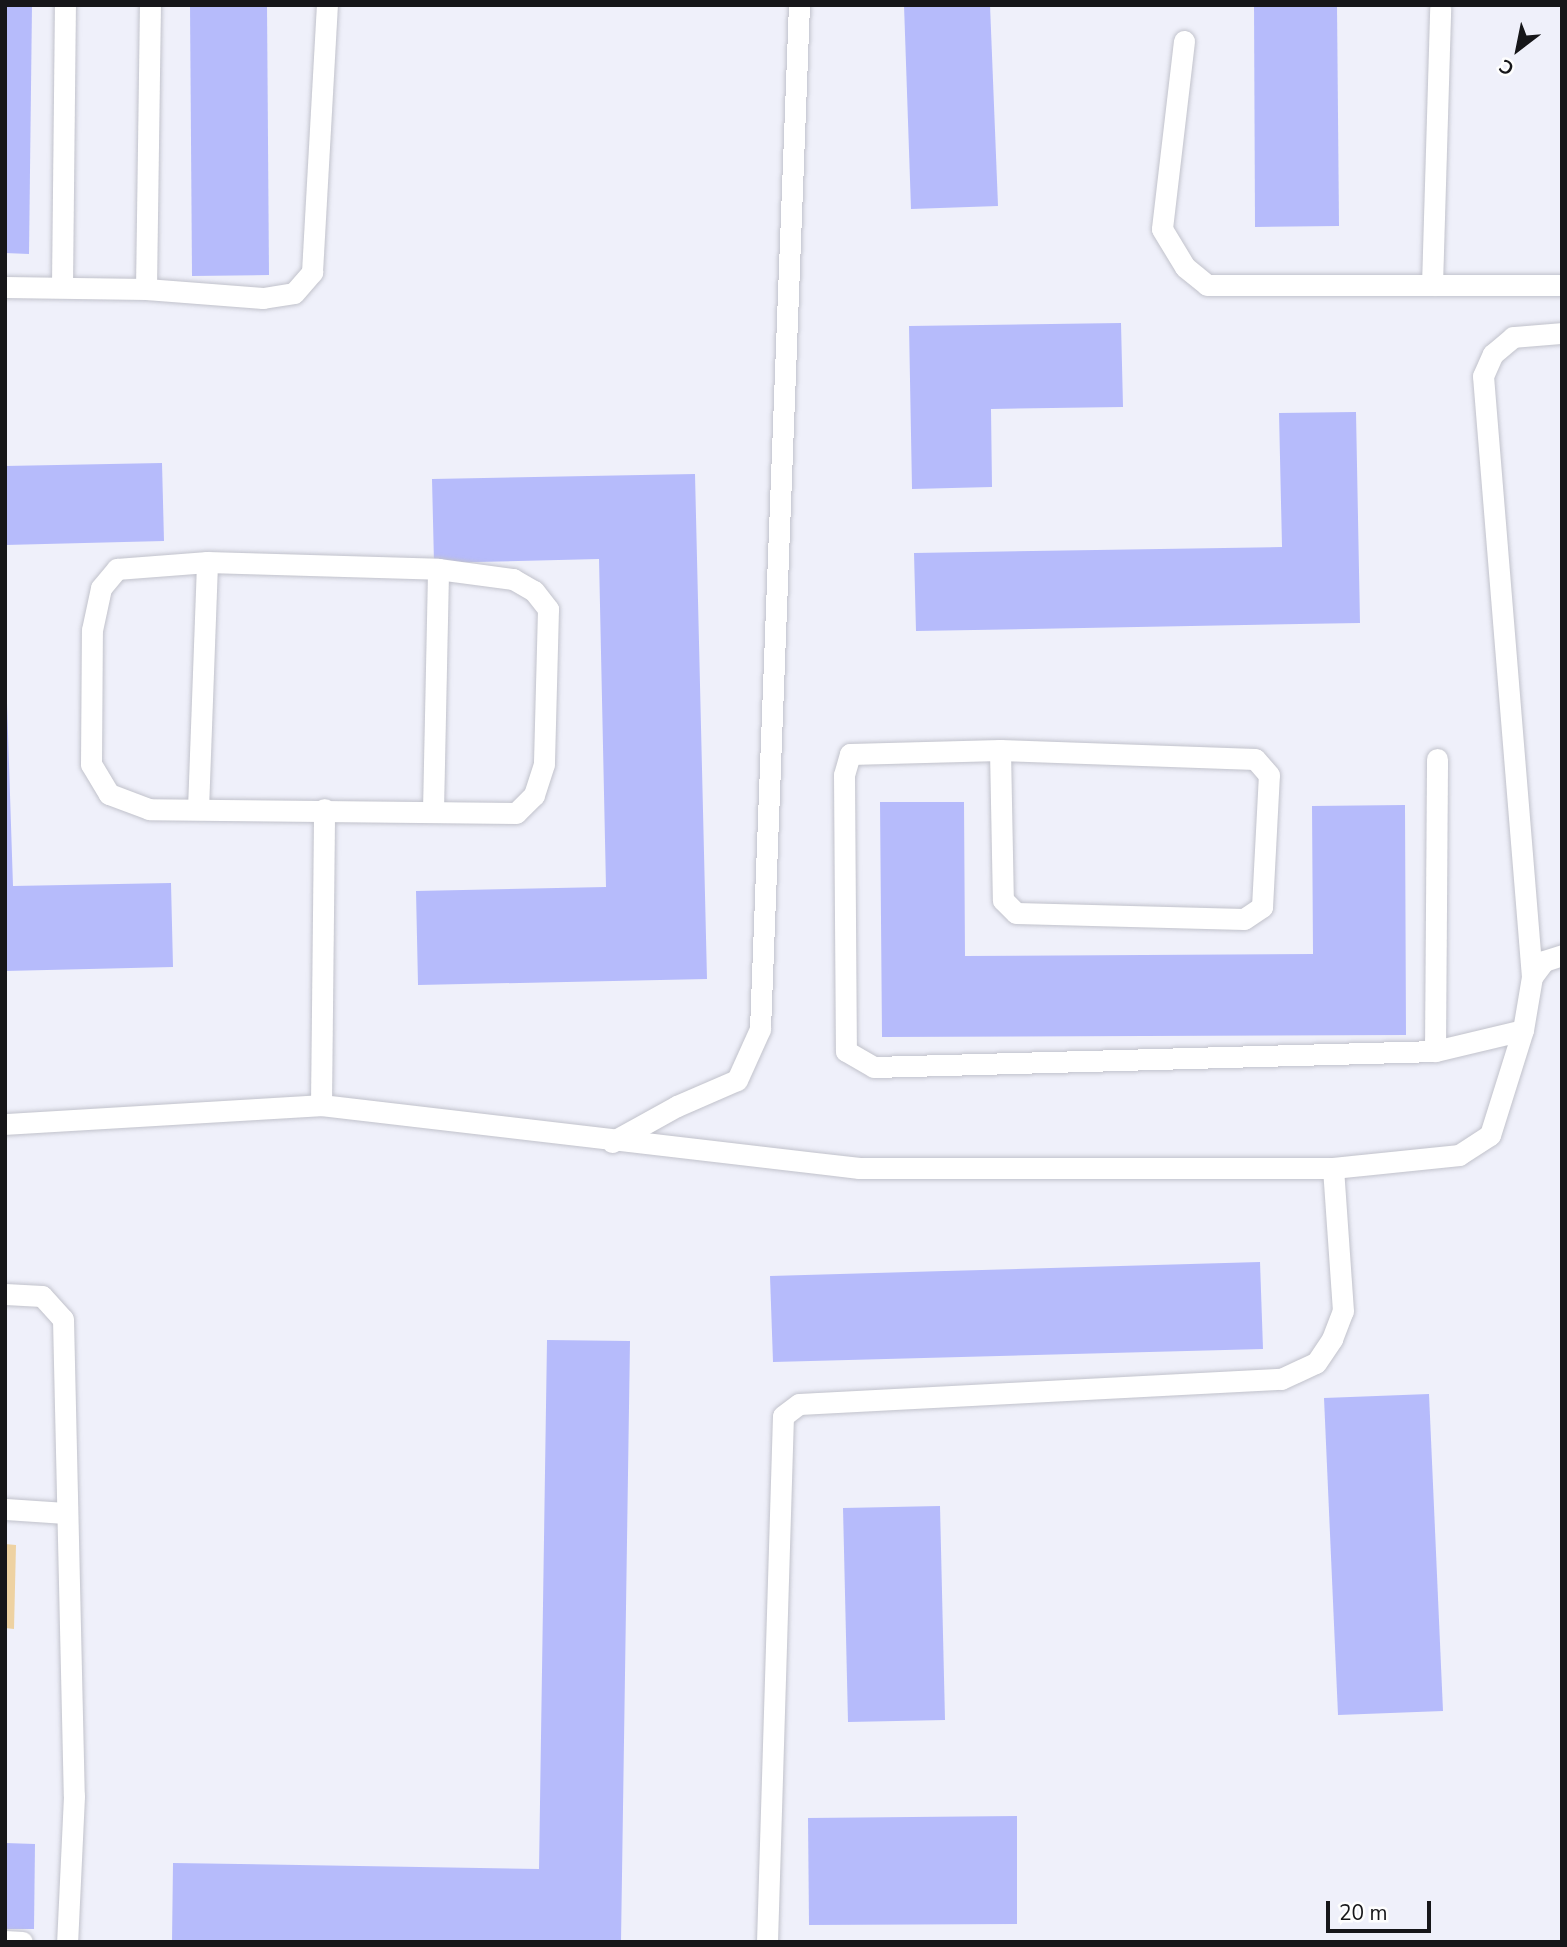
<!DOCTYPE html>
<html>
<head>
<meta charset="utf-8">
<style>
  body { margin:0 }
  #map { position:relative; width:1567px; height:1947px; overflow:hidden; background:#eff0fa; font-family:"Nunito Sans",sans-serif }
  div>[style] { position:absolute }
  .green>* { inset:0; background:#eed2a2 }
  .building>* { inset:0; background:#b6bbfb }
  .roads { filter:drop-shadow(0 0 2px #c1c2cb) drop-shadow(0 0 2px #c1c2cb) }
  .lane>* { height:21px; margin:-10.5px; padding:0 10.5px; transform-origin:10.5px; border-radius:10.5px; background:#fff }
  span { translate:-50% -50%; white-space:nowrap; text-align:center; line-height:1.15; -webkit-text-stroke:5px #fefefe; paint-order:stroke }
  .frame { position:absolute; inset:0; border:7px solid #161619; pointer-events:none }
  .north { position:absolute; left:1483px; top:14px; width:70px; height:70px; -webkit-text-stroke:5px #fefefe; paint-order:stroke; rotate:212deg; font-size:19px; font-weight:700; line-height:28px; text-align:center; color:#161619 }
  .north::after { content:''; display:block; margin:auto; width:24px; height:32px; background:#161619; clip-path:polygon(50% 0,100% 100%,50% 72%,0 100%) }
  .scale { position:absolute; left:1326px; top:1901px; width:105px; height:32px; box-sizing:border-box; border:4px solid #161619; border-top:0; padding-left:9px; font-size:21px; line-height:24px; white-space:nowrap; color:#161619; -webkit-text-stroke:5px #fefefe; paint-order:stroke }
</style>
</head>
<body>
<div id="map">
  <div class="green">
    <div style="clip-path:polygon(5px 1544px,16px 1545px,14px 1629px,5px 1628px)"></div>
  </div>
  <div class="building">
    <div style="clip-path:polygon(5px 5px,32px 5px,29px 254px,5px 253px)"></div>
    <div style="clip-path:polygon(190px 5px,267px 5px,269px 275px,192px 276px)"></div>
    <div style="clip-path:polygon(904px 5px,990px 5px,998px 206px,911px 209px)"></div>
    <div style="clip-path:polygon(1254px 5px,1337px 5px,1339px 226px,1255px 227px)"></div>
    <div style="clip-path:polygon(1121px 323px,1123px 407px,991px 409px,992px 487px,912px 489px,909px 326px)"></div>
    <div style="clip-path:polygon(1356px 412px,1360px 623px,916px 631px,914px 553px,1282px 547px,1279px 413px)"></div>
    <div style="clip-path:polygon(162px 463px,164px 541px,5px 545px,5px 466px)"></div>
    <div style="clip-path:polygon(695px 474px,707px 979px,418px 985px,416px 891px,606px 887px,599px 559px,434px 563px,432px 479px)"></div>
    <div style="clip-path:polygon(5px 642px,13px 886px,171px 883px,173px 967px,5px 971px)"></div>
    <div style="clip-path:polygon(880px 802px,964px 802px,965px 956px,1313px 954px,1312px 806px,1405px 805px,1406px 1035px,882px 1037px)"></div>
    <div style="clip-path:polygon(1260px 1262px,1263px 1349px,773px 1362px,770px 1276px)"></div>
    <div style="clip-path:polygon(547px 1340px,630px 1341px,621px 1942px,172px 1942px,173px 1863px,539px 1869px)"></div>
    <div style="clip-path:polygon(1429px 1394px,1443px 1711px,1338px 1715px,1324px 1398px)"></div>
    <div style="clip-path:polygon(940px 1506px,945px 1720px,848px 1722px,843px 1508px)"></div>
    <div style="clip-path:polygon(1017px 1816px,1017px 1924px,809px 1925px,808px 1818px)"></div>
    <div style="clip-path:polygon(5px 1843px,35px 1844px,34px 1929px,5px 1929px)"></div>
  </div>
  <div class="roads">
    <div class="lane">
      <div style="left:1184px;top:41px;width:189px;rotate:96.7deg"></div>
      <div style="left:1162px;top:229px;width:44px;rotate:58.8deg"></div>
      <div style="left:1185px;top:267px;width:28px;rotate:39deg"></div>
      <div style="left:1207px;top:285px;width:355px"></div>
      <div style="left:1432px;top:285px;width:277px;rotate:-88.3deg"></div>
      <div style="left:62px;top:286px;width:281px;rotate:-89.4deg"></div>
      <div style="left:5px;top:287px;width:141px;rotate:0.8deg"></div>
      <div style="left:146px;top:289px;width:117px;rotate:4.4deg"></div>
      <div style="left:263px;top:298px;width:31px;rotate:-9deg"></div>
      <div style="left:294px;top:293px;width:28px;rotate:-49deg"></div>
      <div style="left:312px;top:272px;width:267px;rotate:-86.8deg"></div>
      <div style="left:146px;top:289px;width:284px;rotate:-89.2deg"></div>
      <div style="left:207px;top:562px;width:231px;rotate:1.7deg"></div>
      <div style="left:438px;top:569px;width:76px;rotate:7.6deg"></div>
      <div style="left:513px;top:579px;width:24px;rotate:30deg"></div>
      <div style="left:534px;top:591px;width:23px;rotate:52deg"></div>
      <div style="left:548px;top:609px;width:155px;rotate:91.5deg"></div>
      <div style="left:544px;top:764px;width:33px;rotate:108deg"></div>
      <div style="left:534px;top:795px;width:25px;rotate:135deg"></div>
      <div style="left:516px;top:813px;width:367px;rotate:-179.4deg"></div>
      <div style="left:149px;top:809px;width:43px;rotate:-159.4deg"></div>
      <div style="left:109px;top:794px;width:35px;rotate:-121deg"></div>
      <div style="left:91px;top:764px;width:134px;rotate:-89.6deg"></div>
      <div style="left:92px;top:630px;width:43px;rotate:-77.9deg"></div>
      <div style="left:101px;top:588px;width:25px;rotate:-50deg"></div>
      <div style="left:117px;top:569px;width:90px;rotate:-4.4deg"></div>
      <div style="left:1000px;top:750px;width:150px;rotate:88.9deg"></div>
      <div style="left:1003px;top:900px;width:18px;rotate:45deg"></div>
      <div style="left:1016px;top:913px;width:228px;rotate:1.5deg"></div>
      <div style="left:1244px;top:919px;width:22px;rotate:-34deg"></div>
      <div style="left:1262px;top:907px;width:132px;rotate:-87deg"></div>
      <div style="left:1269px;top:775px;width:21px;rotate:-131deg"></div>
      <div style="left:1255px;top:759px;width:255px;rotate:-178deg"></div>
      <div style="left:1000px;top:750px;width:150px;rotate:178.5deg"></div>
      <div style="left:850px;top:754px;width:22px;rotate:106deg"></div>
      <div style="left:844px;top:775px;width:276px;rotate:89.6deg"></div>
      <div style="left:846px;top:1051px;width:32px;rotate:30deg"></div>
      <div style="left:874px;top:1067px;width:561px;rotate:-1.63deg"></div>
      <div style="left:1435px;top:1051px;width:90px;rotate:-13.4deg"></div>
      <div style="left:198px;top:809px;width:247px;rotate:-87.9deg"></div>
      <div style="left:433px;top:811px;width:242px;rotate:-88.8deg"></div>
      <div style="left:1532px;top:977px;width:603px;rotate:-94.66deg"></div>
      <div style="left:1483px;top:376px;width:24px;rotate:-66deg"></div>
      <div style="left:1493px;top:354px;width:26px;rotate:-40deg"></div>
      <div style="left:1513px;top:337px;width:49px;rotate:-4.7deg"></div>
      <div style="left:1435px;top:1051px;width:292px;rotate:-89.6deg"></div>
      <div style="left:321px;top:1105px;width:296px;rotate:-89.4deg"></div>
      <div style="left:5px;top:1124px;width:317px;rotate:-3.4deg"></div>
      <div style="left:321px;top:1105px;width:542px;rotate:6.68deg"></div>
      <div style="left:859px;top:1168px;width:474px"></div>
      <div style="left:1333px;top:1168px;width:127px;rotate:-5.9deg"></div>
      <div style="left:1459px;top:1155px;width:37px;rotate:-33deg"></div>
      <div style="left:1490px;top:1135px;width:110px;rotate:-72.6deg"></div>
      <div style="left:1523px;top:1030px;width:54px;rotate:-80.4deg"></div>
      <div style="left:1532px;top:977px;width:20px;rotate:-53deg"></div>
      <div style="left:1544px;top:961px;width:19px;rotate:-18deg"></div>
      <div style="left:612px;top:1142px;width:74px;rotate:-29deg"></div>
      <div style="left:677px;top:1106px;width:65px;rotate:-23.4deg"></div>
      <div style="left:737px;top:1080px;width:56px;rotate:-65.7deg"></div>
      <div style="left:760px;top:1029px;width:1025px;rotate:-87.82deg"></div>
      <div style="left:5px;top:1294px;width:37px;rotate:3deg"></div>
      <div style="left:42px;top:1296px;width:31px;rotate:48deg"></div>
      <div style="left:63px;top:1319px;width:477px;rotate:88.7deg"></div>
      <div style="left:74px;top:1796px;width:146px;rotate:92.7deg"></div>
      <div style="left:5px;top:1509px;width:61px;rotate:3.8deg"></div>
      <div style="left:5px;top:1941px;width:17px;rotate:3deg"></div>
      <div style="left:767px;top:1942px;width:526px;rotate:-88.26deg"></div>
      <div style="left:783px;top:1416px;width:20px;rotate:-37deg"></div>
      <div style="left:799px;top:1404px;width:483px;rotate:-3deg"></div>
      <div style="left:1281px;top:1379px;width:38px;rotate:-25deg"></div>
      <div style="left:1316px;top:1363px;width:29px;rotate:-56deg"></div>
      <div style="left:1332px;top:1339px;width:30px;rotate:-69deg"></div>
      <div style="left:1343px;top:1311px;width:143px;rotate:-94deg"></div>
    </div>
  </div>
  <div class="frame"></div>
  <div class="north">С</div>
  <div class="scale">20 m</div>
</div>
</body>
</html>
